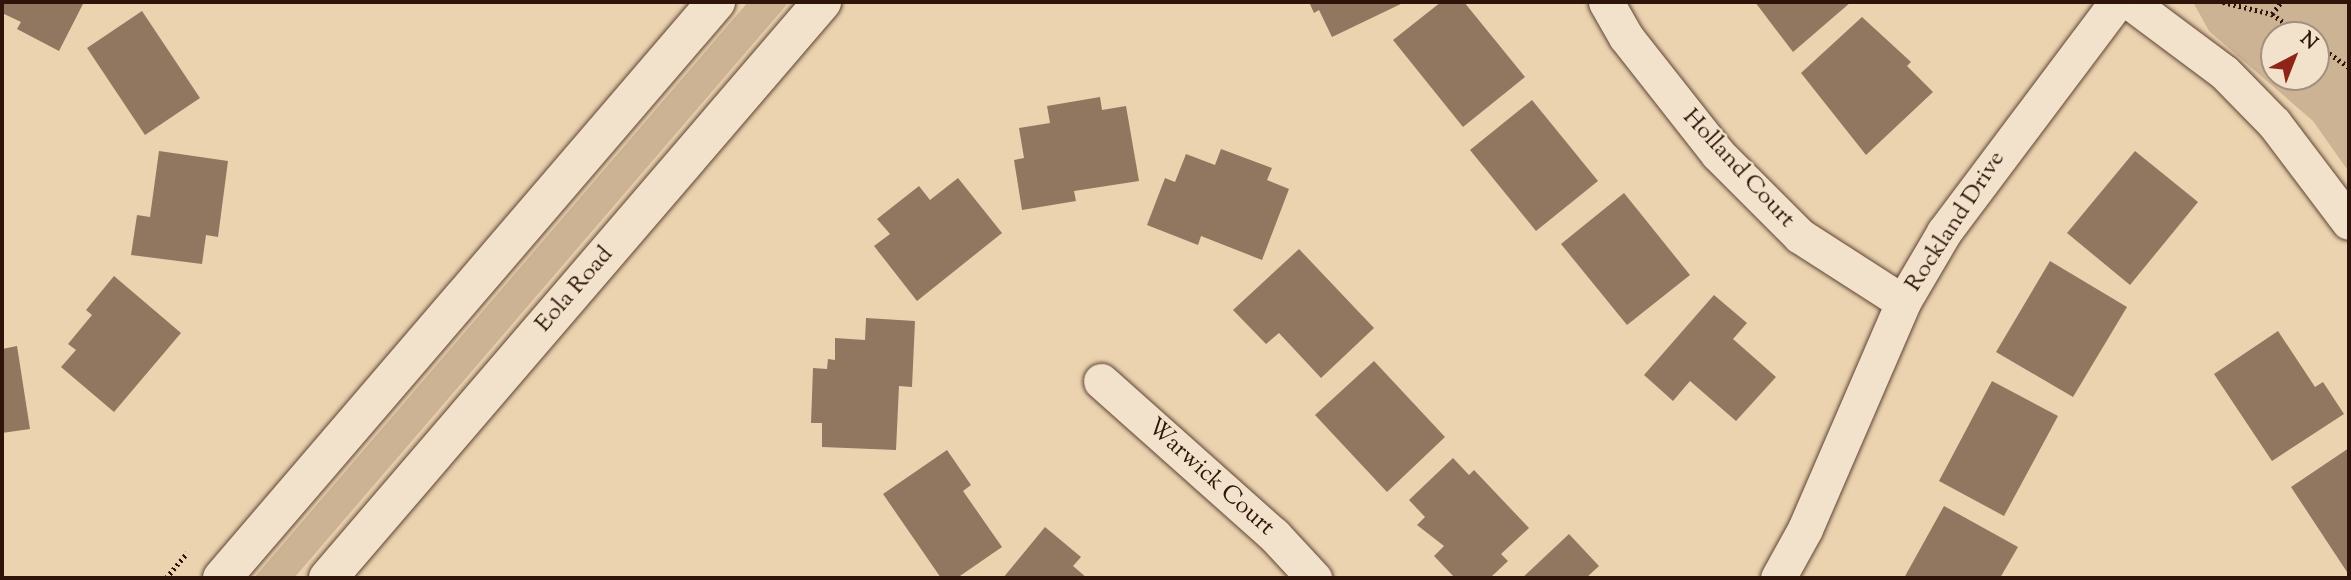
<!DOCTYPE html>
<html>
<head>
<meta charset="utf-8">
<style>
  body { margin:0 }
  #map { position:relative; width:2351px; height:580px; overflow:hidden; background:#ebd3b0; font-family:"Sorts Mill Goudy",serif }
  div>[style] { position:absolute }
  .green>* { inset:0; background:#cbb394 }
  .building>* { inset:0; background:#917760 }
  .path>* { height:4.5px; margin-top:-2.25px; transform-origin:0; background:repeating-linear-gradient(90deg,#2f1409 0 2px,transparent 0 5.5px) }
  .roads { filter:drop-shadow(0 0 2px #5e4433) drop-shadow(0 0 2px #5e4433) }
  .street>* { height:35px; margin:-17.5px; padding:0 17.5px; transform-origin:17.5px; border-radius:17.5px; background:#f2e2cc }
  .secondary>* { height:38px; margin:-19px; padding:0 19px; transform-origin:19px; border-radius:19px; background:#f2e2cc }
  span { translate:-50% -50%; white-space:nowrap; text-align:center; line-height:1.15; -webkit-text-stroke:5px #f2e2cc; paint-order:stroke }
  .street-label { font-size:24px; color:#2f1409 }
  .frame { position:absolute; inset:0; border:4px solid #2f1409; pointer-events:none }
  .north { position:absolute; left:2260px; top:21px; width:70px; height:70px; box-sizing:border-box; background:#f2e2cc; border:2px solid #a4907e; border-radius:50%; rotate:42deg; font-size:19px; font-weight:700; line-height:28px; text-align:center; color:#2f1409 }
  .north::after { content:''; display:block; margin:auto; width:24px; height:32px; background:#8f2418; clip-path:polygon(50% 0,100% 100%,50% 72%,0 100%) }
</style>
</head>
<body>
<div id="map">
  <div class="green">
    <div style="clip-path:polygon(748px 2px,789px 2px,294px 578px,254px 578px)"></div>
    <div style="clip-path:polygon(evenodd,2193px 2px,2349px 2px,2349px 172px,2313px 121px,2209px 31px,2193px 2px,2274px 35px,2316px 35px,2316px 77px,2274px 77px,2274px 35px)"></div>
  </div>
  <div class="building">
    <div style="clip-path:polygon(2px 2px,84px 2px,59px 51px,17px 29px,21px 22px,2px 13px)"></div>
    <div style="clip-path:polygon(1309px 2px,1405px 2px,1332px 37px,1319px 10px,1314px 13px)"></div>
    <div style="clip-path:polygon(1441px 2px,1464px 2px,1525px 77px,1463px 127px,1393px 40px)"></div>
    <div style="clip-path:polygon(1755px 2px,1851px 2px,1793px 52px)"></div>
    <div style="clip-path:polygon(142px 11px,200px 98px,145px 135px,87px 48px)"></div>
    <div style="clip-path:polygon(1862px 17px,1911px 62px,1907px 66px,1933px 92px,1866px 155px,1801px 73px)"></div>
    <div style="clip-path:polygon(1100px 97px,1102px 110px,1126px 106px,1139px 181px,1074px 191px,1076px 201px,1022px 210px,1014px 160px,1024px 158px,1019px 128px,1050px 123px,1047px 106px)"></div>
    <div style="clip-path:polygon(1532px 100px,1598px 181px,1536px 231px,1470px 150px)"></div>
    <div style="clip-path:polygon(1221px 149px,1272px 168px,1267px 180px,1289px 189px,1262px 260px,1201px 236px,1198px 245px,1147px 225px,1165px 178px,1175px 182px,1186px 154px,1215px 165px)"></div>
    <div style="clip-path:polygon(159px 151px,228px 161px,218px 237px,206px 235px,202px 264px,131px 255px,137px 215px,150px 217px)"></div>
    <div style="clip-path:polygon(2135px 151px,2198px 202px,2130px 285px,2067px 233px)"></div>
    <div style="clip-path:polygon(958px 178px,1002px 233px,917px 301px,874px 246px,890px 234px,877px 219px,919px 186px,930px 200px)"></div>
    <div style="clip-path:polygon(1624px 193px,1690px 275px,1627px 325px,1561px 244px)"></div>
    <div style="clip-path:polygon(1299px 249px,1374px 328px,1321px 378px,1279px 333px,1266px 344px,1233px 310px)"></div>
    <div style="clip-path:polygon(2050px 261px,2127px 307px,2073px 397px,1996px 352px)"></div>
    <div style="clip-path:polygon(114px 276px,181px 333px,114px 412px,61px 367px,76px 350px,68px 344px,92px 315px,86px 310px)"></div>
    <div style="clip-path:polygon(1714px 295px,1747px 323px,1733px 339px,1776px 377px,1736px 421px,1690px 381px,1673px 401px,1644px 375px)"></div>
    <div style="clip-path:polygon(866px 318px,915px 321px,912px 387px,899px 386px,896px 450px,822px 447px,822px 423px,811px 423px,813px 368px,827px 369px,828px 359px,835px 360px,835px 338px,865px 340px)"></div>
    <div style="clip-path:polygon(2278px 331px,2315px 387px,2323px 382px,2344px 414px,2272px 461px,2214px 374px)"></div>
    <div style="clip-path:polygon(17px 346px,30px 429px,2px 433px,2px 349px)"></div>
    <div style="clip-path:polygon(1374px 361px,1445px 437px,1387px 492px,1315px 415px)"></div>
    <div style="clip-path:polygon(1992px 381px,2058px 416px,2004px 516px,1939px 481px)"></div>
    <div style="clip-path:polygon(2349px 448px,2349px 575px,2291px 487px)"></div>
    <div style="clip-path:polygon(947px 450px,971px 485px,963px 491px,1002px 547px,957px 578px,941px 578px,883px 494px)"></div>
    <div style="clip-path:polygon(1453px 458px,1469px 475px,1474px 470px,1529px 528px,1501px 554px,1508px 561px,1490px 578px,1455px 578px,1434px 556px,1444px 546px,1417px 525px,1425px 517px,1409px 500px)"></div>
    <div style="clip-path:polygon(1944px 506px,2018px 547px,2000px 578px,1904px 578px)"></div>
    <div style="clip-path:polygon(1045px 527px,1081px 557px,1073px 566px,1087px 578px,1003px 578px)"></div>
    <div style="clip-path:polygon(1569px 534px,1599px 566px,1586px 578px,1522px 578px)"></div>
  </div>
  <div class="path">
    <div style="left:2223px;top:2px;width:50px;rotate:13.8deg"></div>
    <div style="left:2272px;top:14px;width:37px;rotate:35deg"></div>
    <div style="left:2272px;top:14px;width:15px;rotate:-53deg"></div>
    <div style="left:2316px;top:44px;width:40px;rotate:34.9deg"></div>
    <div style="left:166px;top:578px;width:33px;rotate:-50deg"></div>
  </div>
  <div class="roads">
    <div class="street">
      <div style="left:1606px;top:2px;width:40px;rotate:60.3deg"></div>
      <div style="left:1626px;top:37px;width:149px;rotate:51.8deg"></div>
      <div style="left:1718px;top:154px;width:116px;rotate:45deg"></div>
      <div style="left:1800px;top:236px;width:122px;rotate:32.7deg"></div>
      <div style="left:2130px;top:2px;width:117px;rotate:36.7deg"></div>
      <div style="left:2224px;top:72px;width:71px;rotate:45.6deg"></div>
      <div style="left:2274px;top:123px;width:124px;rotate:52.9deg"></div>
      <div style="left:1101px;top:381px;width:232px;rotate:41.7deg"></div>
      <div style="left:1274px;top:535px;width:59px;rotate:47.1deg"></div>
      <div style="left:1778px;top:578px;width:56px;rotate:-61.1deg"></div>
      <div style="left:1805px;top:529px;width:247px;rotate:-66.6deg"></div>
      <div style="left:1903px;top:302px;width:81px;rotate:-59.6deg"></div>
      <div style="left:1944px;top:232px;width:288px;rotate:-53.1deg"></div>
    </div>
    <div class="secondary">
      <div style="left:222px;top:578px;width:759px;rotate:-49.38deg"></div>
      <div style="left:328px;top:578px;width:759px;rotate:-49.38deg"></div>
    </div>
  </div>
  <div class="street-label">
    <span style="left:1738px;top:169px;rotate:47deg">Holland Court</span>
    <span style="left:1956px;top:222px;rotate:-57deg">Rockland Drive</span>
    <span style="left:575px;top:290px;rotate:-49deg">Eola Road</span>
    <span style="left:1210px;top:478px;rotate:42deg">Warwick Court</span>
  </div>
  <div class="frame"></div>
  <div class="north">N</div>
</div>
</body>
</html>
